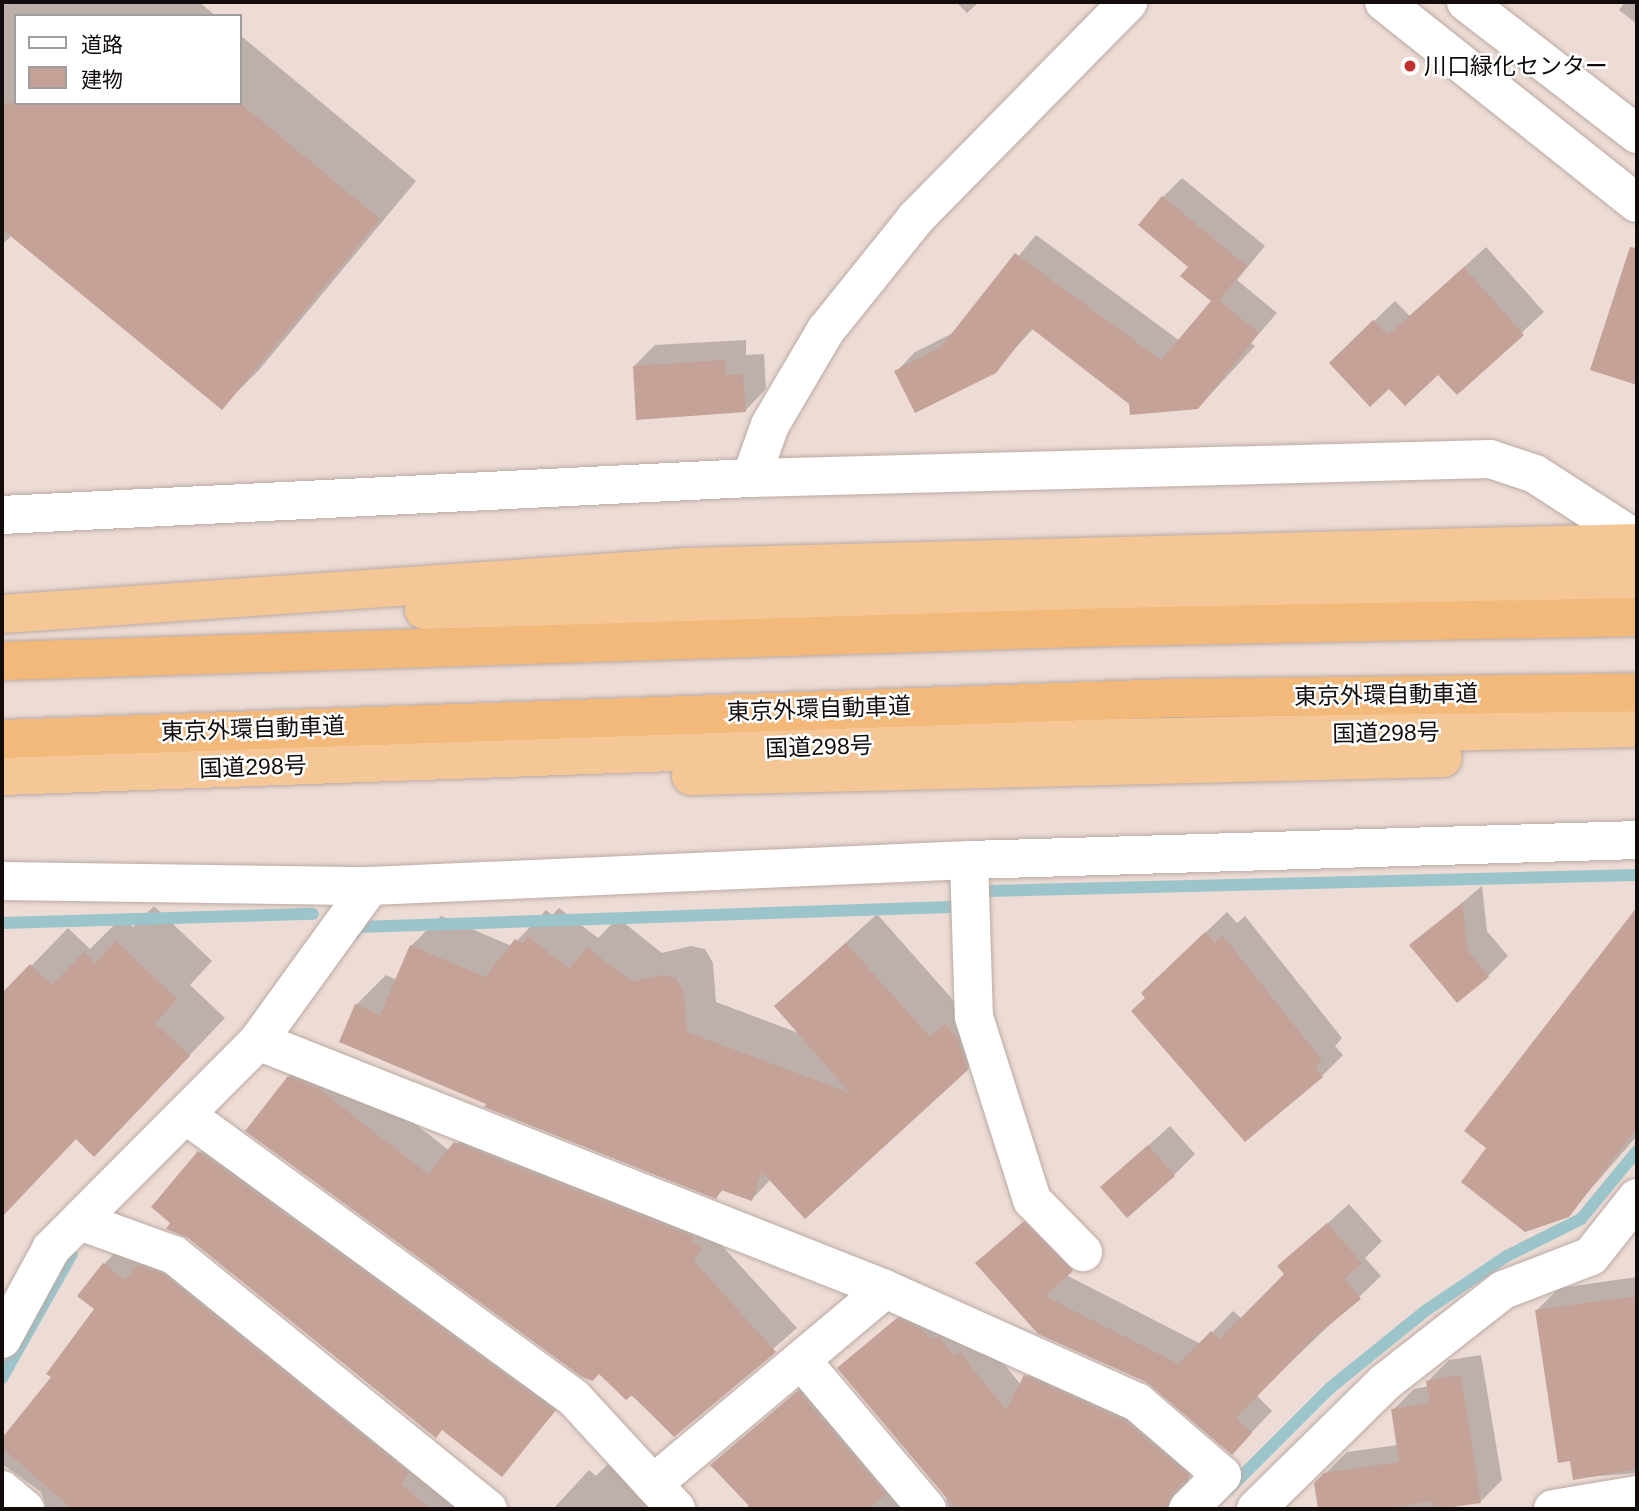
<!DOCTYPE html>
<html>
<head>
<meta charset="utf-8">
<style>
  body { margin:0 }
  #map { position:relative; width:1639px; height:1511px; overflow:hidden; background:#eddcd5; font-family:Arial,"Noto Sans JP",sans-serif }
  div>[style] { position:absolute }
  .shadow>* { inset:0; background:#0003 }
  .stream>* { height:12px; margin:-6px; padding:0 6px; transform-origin:6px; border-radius:6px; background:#9cc5cb }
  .building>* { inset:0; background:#c5a297 }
  .roads { filter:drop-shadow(0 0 2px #baaaa3) drop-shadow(0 0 2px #baaaa3) }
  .minor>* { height:38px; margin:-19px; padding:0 19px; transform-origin:19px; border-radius:19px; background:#fff }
  .tertiary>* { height:38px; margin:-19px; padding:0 19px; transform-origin:19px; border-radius:19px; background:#fff }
  .trunk>* { height:38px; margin:-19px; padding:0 19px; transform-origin:19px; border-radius:19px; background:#f6c796 }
  .motorway>* { height:38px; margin:-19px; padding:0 19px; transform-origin:19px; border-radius:19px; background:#f3b97b }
  .dots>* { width:19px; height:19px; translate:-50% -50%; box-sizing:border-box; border:4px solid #fff; border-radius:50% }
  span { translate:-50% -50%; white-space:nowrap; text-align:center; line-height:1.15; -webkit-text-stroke:5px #fff; paint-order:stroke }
  .poi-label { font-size:23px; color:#120d0b }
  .left { translate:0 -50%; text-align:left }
  .street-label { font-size:23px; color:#120d0b }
  .frame { position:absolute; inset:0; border:4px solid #120d0b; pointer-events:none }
  .legend { position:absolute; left:14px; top:14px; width:228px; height:91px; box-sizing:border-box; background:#fff; border:2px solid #a09e9d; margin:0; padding:9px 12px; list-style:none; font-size:21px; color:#120d0b }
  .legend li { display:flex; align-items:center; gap:14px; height:35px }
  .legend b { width:35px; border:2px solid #a09e9d }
</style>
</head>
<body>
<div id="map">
  <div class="shadow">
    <div style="clip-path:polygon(2px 2px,199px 2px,216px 16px,16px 16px,16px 103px,240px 103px,240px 35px,416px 181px,259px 370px,222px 407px,12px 235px,2px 245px)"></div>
    <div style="clip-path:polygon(956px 2px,979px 2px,967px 13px)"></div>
    <div style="clip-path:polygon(1625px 2px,1637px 2px,1637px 24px,1619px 10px)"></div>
    <div style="clip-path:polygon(1182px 178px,1265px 246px,1237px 280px,1277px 313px,1251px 343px,1255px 346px,1198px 408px,1131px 403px,1034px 328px,997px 368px,896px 372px,915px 352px,955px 332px,1036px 235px,1180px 341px,1213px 301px,1190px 267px,1163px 197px)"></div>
    <div style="clip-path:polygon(1486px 247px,1544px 312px,1457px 393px,1438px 372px,1352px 342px,1395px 301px,1410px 316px)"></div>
    <div style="clip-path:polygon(1637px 264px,1637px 383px,1592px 369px,1621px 280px)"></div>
    <div style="clip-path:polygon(746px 340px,746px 355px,764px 354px,766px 389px,745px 411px,634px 366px,655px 345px)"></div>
    <div style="clip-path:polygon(1482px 886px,1487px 931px,1508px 956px,1488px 976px,1412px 945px)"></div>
    <div style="clip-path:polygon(154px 906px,212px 961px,190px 985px,225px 1018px,131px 1117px,77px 1137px,2px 1216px,2px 996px,68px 928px,90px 949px,122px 917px,133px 927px)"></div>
    <div style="clip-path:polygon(559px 908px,598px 938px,618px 918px,662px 953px,691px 946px,705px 949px,713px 963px,716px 1002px,801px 1034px,776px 1006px,877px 914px,961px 1009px,997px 1039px,967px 1069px,771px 1179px,752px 1199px,724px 1189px,716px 1197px,489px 1103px,356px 1005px,386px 975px,397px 980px,411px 946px,441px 916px,512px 946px,546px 910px,552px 915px)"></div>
    <div style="clip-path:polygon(1637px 910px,1637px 1136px,1568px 1215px,1489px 1148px)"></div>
    <div style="clip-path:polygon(1227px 912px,1237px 923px,1245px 916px,1342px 1038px,1335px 1046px,1343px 1055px,1322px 1076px,1147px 997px,1164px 972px)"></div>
    <div style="clip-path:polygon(312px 1055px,342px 1067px,450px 1151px,478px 1121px,715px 1238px,797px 1328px,674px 1435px,289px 1077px)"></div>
    <div style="clip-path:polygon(1170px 1126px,1195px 1154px,1174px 1175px,1102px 1187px)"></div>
    <div style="clip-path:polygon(220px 1132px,573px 1390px,501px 1475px,200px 1152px)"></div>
    <div style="clip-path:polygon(1045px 1203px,1093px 1249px,1066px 1275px,1201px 1344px,1233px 1311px,1242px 1319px,1286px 1274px,1280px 1266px,1349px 1204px,1382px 1241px,1365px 1258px,1381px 1276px,1256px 1395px,1272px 1411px,1232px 1453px,1147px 1381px,977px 1263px)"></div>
    <div style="clip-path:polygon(125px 1243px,160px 1245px,477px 1509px,47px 1509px,41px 1492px,5px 1466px,2px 1468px,9px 1486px,2px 1509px,2px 1449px,90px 1338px,104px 1264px)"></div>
    <div style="clip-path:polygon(1637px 1277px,1637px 1473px,1575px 1478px,1536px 1311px,1559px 1288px)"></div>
    <div style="clip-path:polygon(918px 1300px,980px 1334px,1021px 1385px,1045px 1356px,1145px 1401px,1191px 1472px,1186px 1488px,1165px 1509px,949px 1509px,945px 1494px,839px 1368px)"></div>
    <div style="clip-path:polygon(1481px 1355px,1502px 1480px,1481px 1501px,1434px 1509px,1320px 1509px,1316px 1483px,1347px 1452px,1398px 1445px,1393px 1410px,1414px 1389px,1429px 1386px,1428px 1381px,1449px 1360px)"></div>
    <div style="clip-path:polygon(819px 1372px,944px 1509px,745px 1509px,750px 1504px,712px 1465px)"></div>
    <div style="clip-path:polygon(613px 1459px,682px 1509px,553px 1509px,589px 1470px,596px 1476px)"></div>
  </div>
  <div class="stream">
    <div style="left:989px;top:891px;width:648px;rotate:-1.41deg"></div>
    <div style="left:2px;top:923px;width:311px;rotate:-1.7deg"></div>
    <div style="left:353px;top:935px;width:10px;rotate:-53deg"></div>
    <div style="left:359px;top:927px;width:591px;rotate:-1.94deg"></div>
    <div style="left:2px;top:1378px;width:142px;rotate:-60.6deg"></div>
    <div style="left:1229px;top:1489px;width:143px;rotate:-45deg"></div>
    <div style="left:1330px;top:1388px;width:122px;rotate:-39deg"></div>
    <div style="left:1425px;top:1311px;width:99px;rotate:-33.9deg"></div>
    <div style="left:1507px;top:1256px;width:83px;rotate:-26.6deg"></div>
    <div style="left:1581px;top:1219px;width:88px;rotate:-50.5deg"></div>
  </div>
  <div class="building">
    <div style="clip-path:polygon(2px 103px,240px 103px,380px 219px,222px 410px,2px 229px)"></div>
    <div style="clip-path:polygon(1162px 196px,1247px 266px,1219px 300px,1259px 333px,1198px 409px,1130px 415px,1129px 404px,1031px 328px,996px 373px,915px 413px,894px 371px,941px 347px,1015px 253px,1161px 360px,1211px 301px,1180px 276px,1188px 267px,1138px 225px)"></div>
    <div style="clip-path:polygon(1630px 247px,1637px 248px,1637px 385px,1590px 370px)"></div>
    <div style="clip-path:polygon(1464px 267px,1524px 335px,1457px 395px,1438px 375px,1405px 406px,1389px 389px,1370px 407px,1329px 363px,1373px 320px,1388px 335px)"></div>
    <div style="clip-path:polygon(725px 360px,726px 375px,743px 374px,746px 412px,636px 420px,633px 366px)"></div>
    <div style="clip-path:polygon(1462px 903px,1468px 951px,1489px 977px,1457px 1003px,1409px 945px)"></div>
    <div style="clip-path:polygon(1637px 907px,1637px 1128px,1569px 1217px,1525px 1232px,1461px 1182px,1486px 1148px,1464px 1131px)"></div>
    <div style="clip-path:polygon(1205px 932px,1215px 943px,1223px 936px,1322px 1060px,1315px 1068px,1323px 1077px,1245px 1142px,1131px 1011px,1145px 998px,1141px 993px)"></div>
    <div style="clip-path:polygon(528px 936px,569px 969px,587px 947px,632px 982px,660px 975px,676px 978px,684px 994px,687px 1032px,850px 1093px,774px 1006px,846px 943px,930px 1037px,945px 1024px,958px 1039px,968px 1070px,805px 1219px,762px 1172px,752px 1201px,721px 1190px,716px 1199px,484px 1107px,486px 1104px,339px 1042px,355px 1004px,380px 1015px,410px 945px,485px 977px,515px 939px,522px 944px)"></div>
    <div style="clip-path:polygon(116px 941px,177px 999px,155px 1023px,190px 1056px,94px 1157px,76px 1139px,2px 1217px,2px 993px,30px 964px,52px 985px,84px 952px,95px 963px)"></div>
    <div style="clip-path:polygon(288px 1076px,319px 1089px,428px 1174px,454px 1142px,694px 1237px,692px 1241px,702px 1247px,694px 1261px,776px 1352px,674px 1437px,632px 1395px,626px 1400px,599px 1374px,593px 1381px,582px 1377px,245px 1131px)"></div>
    <div style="clip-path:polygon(1148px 1145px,1175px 1176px,1127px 1218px,1100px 1187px)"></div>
    <div style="clip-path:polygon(198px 1151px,555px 1411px,502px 1477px,442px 1430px,436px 1438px,188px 1238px,166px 1229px,170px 1223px,151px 1207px)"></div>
    <div style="clip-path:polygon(1023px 1222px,1073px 1271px,1045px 1296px,1179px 1364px,1211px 1331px,1220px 1339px,1284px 1274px,1277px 1266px,1327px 1223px,1362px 1263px,1345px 1279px,1361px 1299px,1317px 1335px,1236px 1418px,1252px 1433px,1232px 1455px,1146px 1382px,1038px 1334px,975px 1263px)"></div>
    <div style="clip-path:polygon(103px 1263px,125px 1280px,137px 1265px,163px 1274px,409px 1473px,401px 1484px,431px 1509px,72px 1509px,2px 1448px,2px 1438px,51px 1377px,46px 1374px,94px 1309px,77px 1296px)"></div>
    <div style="clip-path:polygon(1637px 1296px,1637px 1469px,1573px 1480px,1570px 1461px,1558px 1463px,1535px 1310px)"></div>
    <div style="clip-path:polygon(897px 1318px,923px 1330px,930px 1339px,939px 1337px,954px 1356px,960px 1352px,1006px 1410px,1024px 1375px,1125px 1421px,1190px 1476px,1172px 1494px,1167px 1509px,956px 1509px,837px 1368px)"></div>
    <div style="clip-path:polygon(1461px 1375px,1481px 1503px,1439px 1509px,1434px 1509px,1433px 1501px,1384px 1509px,1318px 1509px,1314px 1483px,1324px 1473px,1399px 1462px,1391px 1409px,1430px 1403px,1426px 1381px)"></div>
    <div style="clip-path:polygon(798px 1391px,886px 1494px,869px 1509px,752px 1509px,710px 1465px)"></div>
  </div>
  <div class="roads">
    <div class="minor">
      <div style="left:751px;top:478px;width:56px;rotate:-70.3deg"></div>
      <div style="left:770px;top:425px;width:110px;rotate:-59.5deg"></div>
      <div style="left:826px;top:330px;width:144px;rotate:-51.2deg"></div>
      <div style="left:916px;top:218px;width:303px;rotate:-45.5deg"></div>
      <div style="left:2px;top:515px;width:750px;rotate:-2.83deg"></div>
      <div style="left:751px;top:478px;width:739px;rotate:-1.47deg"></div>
      <div style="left:1490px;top:459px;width:47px;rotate:18.4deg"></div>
      <div style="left:1535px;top:474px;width:121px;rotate:32.9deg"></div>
      <div style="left:969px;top:860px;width:157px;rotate:88.2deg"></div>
      <div style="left:974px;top:1017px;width:192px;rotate:72.4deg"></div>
      <div style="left:1032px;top:1200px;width:73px;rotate:45.6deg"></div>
      <div style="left:2px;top:881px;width:368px;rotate:0.8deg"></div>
      <div style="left:370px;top:886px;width:600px;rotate:-2.49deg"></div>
      <div style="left:969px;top:860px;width:668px;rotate:-1.71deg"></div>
      <div style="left:258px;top:1041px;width:674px;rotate:21.58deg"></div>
      <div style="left:885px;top:1289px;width:276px;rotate:24.2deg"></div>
      <div style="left:1137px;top:1402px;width:112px;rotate:40.7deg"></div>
      <div style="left:1222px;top:1475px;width:48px;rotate:135deg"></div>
      <div style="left:186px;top:1115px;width:480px;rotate:36.1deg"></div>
      <div style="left:574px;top:1398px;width:151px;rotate:47.4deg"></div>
      <div style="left:80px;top:1221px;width:100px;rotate:19.9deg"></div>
      <div style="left:174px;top:1255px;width:404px;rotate:39deg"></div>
      <div style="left:2px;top:1339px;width:102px;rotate:-61.4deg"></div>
      <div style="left:51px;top:1249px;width:293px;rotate:-45.1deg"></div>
      <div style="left:258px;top:1041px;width:191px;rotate:-54.1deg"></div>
      <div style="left:801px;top:1360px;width:195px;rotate:49.8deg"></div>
      <div style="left:653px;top:1484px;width:303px;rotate:-40deg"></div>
      <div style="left:2px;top:1490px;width:30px;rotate:40deg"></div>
      <div style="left:1256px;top:1509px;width:180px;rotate:-44.5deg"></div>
      <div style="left:1384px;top:1383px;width:151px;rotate:-38deg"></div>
      <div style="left:1503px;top:1290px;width:94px;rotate:-21.1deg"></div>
      <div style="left:1591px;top:1256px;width:74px;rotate:-51.6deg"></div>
      <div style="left:1553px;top:1509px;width:85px;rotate:-9.5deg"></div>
    </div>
    <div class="tertiary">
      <div style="left:1384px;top:2px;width:323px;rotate:38.5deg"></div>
      <div style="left:1466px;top:2px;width:216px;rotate:37.7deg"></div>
    </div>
    <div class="trunk">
      <div style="left:424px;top:610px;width:1213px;rotate:-1.46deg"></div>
      <div style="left:2px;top:614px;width:688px;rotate:-3.92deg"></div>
      <div style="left:688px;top:567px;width:949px;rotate:-1.45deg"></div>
      <div style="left:2px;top:776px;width:1007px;rotate:-2.05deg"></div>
      <div style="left:1008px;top:740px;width:629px;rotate:-1.09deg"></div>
      <div style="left:691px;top:776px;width:752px;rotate:-1.37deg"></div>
    </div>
    <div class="motorway">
      <div style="left:2px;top:661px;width:1110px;rotate:-1.76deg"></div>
      <div style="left:1111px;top:627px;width:526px;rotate:-1.09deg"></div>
      <div style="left:2px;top:739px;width:1176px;rotate:-2deg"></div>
      <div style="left:1177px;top:698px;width:460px;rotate:-0.7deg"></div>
    </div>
  </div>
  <div class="dots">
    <div style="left:1410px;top:66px;background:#bf302e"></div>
  </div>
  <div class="poi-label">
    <span class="left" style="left:1424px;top:66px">川口緑化センター</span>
  </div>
  <div class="street-label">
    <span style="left:1386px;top:695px;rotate:-1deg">東京外環自動車道</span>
    <span style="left:819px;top:709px;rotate:-2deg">東京外環自動車道</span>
    <span style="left:253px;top:729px;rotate:-2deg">東京外環自動車道</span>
    <span style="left:1386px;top:733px;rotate:-1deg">国道298号</span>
    <span style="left:819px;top:747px;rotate:-2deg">国道298号</span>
    <span style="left:253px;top:767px;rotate:-2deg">国道298号</span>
  </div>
  <div class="frame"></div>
  <ul class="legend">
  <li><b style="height:9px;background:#fff"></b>道路</li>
  <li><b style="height:19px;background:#c5a297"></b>建物</li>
  </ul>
</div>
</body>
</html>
